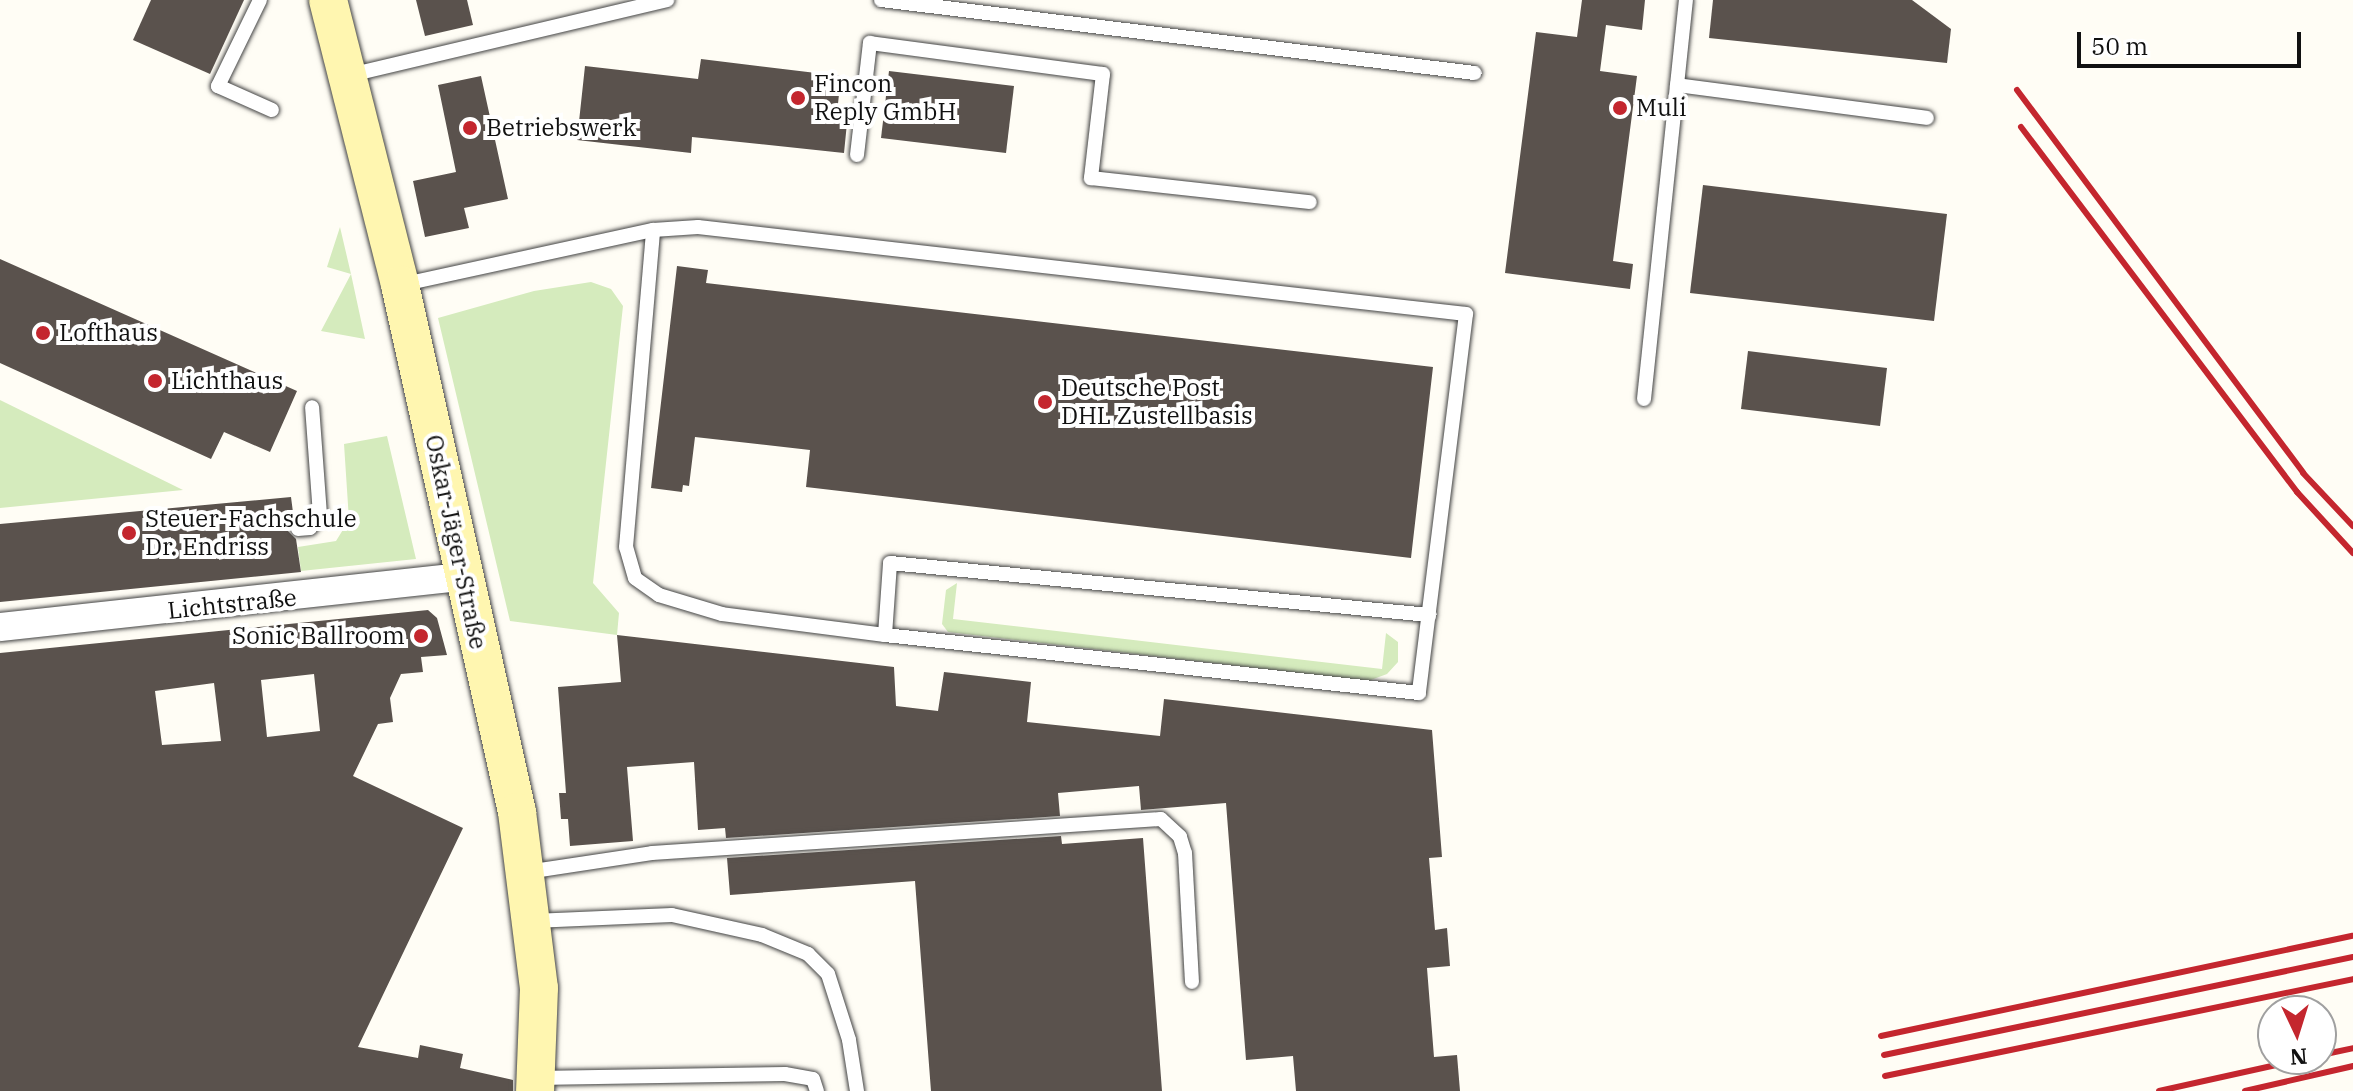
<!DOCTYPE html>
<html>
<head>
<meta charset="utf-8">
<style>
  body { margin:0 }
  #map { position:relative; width:2353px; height:1091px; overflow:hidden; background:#fffdf5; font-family:"IBM Plex Serif",serif }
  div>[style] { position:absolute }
  .green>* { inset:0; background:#d5ebbd }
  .building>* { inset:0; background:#5a524d }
  .roads { filter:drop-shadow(0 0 2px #444) drop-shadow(0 0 2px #444) }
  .lane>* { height:14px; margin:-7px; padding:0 7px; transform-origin:7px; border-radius:7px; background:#fff }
  .street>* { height:28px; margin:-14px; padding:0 14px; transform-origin:14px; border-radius:14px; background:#fff }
  .secondary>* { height:38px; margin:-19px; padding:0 19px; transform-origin:19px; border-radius:19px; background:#fff6b0 }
  .rail>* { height:6px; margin:-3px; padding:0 3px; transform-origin:3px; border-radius:3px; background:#c4262e }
  .dots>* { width:22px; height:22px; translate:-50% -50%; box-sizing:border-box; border:4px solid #fff; border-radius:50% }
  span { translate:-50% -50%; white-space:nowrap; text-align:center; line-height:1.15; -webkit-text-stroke:8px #fff; paint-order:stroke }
  .poi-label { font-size:24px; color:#111 }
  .left { translate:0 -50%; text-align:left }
  .right { translate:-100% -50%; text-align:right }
  .street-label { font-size:24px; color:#111 }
  .north { position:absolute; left:2257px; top:995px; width:80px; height:80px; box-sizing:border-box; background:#fff; border:2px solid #a0a0a0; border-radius:50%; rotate:176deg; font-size:22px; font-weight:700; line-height:32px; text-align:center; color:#111 }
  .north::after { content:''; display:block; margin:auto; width:28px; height:36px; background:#c4262e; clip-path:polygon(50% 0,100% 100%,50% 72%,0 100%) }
  .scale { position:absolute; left:2077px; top:32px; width:224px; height:36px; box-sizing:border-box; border:4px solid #111; border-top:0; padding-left:10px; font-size:24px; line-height:28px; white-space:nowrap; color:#111; -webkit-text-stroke:6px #fff; paint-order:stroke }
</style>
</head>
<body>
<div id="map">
  <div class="green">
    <div style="clip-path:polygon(340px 227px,351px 274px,365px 339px,321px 331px,351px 274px,327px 267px)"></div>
    <div style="clip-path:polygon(591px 282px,611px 289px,623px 306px,593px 583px,619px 613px,617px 635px,510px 621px,438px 318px,534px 291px)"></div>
    <div style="clip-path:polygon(0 400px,183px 490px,0 508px)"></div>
    <div style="clip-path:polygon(387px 436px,416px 559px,301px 571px,298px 547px,336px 541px,349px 520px,344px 444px)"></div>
    <div style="clip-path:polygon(957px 583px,953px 619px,1382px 669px,1386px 633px,1398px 642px,1398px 662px,1387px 674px,1368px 681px,948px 632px,942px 624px,946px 590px)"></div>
  </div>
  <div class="building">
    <div style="clip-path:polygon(151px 0,244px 0,210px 74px,133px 40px)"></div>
    <div style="clip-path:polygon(416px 0,467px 0,473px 25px,425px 36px)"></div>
    <div style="clip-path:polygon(1582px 0,1645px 0,1642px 30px,1606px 25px,1600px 71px,1637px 76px,1613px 261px,1633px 264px,1630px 289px,1505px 273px,1536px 32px,1577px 37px)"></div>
    <div style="clip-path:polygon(1713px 0,1912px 0,1951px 29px,1947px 63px,1709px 38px)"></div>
    <div style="clip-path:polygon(701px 59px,841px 76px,836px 122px,847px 123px,844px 153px,692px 137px,691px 153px,577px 140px,585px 66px,698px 79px)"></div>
    <div style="clip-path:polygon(889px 71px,1014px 86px,1006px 153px,881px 138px)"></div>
    <div style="clip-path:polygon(481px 76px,508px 199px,464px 208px,469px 228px,425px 237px,413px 181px,456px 172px,438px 85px)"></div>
    <div style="clip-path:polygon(1703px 185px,1947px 214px,1934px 321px,1690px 293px)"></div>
    <div style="clip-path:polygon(0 259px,297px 391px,270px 452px,224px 432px,211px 459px,0 363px)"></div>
    <div style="clip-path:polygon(677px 266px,708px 270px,706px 283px,1433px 367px,1411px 558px,806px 487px,810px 450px,695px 437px,689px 486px,683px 485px,682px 492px,651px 488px)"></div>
    <div style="clip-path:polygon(1748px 351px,1887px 368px,1880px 426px,1741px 409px)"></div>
    <div style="clip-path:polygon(291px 497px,294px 520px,288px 531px,296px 539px,301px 572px,0 602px,0 524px)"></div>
    <div style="clip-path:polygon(evenodd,428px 610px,437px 618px,447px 655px,421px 657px,423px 672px,401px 674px,390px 698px,393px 722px,378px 724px,353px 776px,463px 828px,358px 1047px,418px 1058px,420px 1045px,463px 1054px,460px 1068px,513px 1080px,513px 1091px,0 1091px,0 653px,428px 610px,314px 674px,320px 731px,267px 737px,261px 680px,314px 674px,428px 610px,214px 683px,221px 741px,162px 745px,155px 691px,214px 683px)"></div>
    <div style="clip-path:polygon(617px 635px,894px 667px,896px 706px,938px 711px,944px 672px,1031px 682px,1027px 722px,1160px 736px,1164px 699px,1432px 730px,1442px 857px,1429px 858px,1435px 930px,1447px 928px,1450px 966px,1427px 968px,1434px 1057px,1457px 1055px,1460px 1091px,1296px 1091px,1293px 1056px,1246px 1060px,1226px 803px,1141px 810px,1139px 786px,1058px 793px,1060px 816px,726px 838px,725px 828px,698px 830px,694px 762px,627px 767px,633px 841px,570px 846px,568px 819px,561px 819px,559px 793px,566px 793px,558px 687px,621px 682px)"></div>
    <div style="clip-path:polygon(1061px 836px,1062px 844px,1143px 838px,1162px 1091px,931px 1091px,915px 881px,730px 895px,727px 858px)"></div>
  </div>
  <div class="roads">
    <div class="lane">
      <div style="left:260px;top:0;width:96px;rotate:116deg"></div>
      <div style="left:218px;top:86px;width:59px;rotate:24deg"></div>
      <div style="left:881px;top:0;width:598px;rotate:7.01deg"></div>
      <div style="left:350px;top:75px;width:326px;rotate:-13.3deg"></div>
      <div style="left:1677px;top:85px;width:252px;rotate:7.5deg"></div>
      <div style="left:857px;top:155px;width:113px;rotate:-83.4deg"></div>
      <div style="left:870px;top:43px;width:235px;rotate:7.6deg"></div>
      <div style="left:1103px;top:74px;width:105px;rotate:96.6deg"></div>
      <div style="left:1091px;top:178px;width:220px;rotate:6.3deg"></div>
      <div style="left:400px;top:285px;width:259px;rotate:-12.3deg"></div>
      <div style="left:653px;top:230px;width:45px;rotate:-3.8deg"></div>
      <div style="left:698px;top:227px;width:773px;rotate:6.46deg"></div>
      <div style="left:1466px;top:314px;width:382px;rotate:97.1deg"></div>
      <div style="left:1419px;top:693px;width:537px;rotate:-173.8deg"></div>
      <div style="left:885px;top:635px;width:164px;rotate:-172.7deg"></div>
      <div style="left:722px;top:614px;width:66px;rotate:-163.2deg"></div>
      <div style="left:659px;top:595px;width:29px;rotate:-145deg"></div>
      <div style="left:635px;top:578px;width:32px;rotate:-106deg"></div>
      <div style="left:626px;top:547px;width:318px;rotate:-85.1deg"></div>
      <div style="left:1644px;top:399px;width:401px;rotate:-84deg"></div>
      <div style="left:298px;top:529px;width:12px;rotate:-5deg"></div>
      <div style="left:310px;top:528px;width:16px;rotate:-52deg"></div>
      <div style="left:320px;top:515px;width:108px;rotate:-94.2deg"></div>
      <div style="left:885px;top:635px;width:72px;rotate:-86deg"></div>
      <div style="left:890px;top:563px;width:542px;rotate:5.51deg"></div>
      <div style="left:527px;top:872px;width:126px;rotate:-8.6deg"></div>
      <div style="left:652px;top:853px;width:510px;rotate:-3.82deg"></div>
      <div style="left:1161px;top:819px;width:26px;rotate:43deg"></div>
      <div style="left:1180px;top:837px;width:17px;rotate:73deg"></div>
      <div style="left:1185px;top:853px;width:129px;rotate:86.9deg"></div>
      <div style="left:533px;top:921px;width:139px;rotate:-2.5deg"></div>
      <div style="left:672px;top:915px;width:92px;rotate:12.5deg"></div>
      <div style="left:762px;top:935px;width:50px;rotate:22.4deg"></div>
      <div style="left:808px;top:954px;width:28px;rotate:45deg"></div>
      <div style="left:828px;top:974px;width:69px;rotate:72.3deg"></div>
      <div style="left:849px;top:1040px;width:52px;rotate:81.1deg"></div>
      <div style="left:536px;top:1078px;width:249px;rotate:-0.9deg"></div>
      <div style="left:785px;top:1074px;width:28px;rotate:10deg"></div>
      <div style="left:813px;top:1079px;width:13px;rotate:72deg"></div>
    </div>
    <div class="street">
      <div style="left:0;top:627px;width:466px;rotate:-6.2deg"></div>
    </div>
    <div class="secondary">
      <div style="left:328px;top:0;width:294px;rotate:75.8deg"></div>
      <div style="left:400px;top:285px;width:540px;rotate:77.48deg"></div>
      <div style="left:517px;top:812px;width:177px;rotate:82.9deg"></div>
      <div style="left:539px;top:988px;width:103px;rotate:92.2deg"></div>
    </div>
  </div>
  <div class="rail">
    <div style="left:2017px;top:90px;width:478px;rotate:53.2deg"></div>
    <div style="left:2303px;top:473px;width:73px;rotate:46.7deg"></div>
    <div style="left:2021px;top:127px;width:458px;rotate:52.9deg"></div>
    <div style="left:2297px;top:492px;width:83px;rotate:47.4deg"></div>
    <div style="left:1881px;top:1036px;width:482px;rotate:-12deg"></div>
    <div style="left:1884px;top:1055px;width:479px;rotate:-11.8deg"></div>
    <div style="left:2321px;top:1055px;width:33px;rotate:-12deg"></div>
    <div style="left:1885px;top:1076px;width:478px;rotate:-11.7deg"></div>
    <div style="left:2159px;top:1091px;width:148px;rotate:-12.5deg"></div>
    <div style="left:2245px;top:1091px;width:111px;rotate:-13deg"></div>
  </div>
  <div class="dots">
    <div style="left:798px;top:98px;background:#c4262e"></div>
    <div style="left:1620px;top:108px;background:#c4262e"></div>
    <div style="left:470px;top:128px;background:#c4262e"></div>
    <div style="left:43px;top:333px;background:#c4262e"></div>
    <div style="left:155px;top:381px;background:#c4262e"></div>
    <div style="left:1045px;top:402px;background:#c4262e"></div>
    <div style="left:129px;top:533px;background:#c4262e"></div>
    <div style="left:421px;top:636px;background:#c4262e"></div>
  </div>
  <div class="poi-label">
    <span class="left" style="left:814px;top:98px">Fincon<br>Reply GmbH</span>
    <span class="left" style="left:1636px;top:108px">Muli</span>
    <span class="left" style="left:486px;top:128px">Betriebswerk</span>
    <span class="left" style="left:59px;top:333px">Lofthaus</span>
    <span class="left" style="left:171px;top:381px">Lichthaus</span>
    <span class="left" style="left:1061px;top:402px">Deutsche Post<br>DHL Zustellbasis</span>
    <span class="left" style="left:145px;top:533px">Steuer-Fachschule<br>Dr. Endriss</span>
    <span class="right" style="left:405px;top:636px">Sonic Ballroom</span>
  </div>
  <div class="street-label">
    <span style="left:456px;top:542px;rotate:78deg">Oskar-Jäger-Straße</span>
    <span style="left:232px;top:604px;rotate:-6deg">Lichtstraße</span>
  </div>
  <div class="north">N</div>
  <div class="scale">50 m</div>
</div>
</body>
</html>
